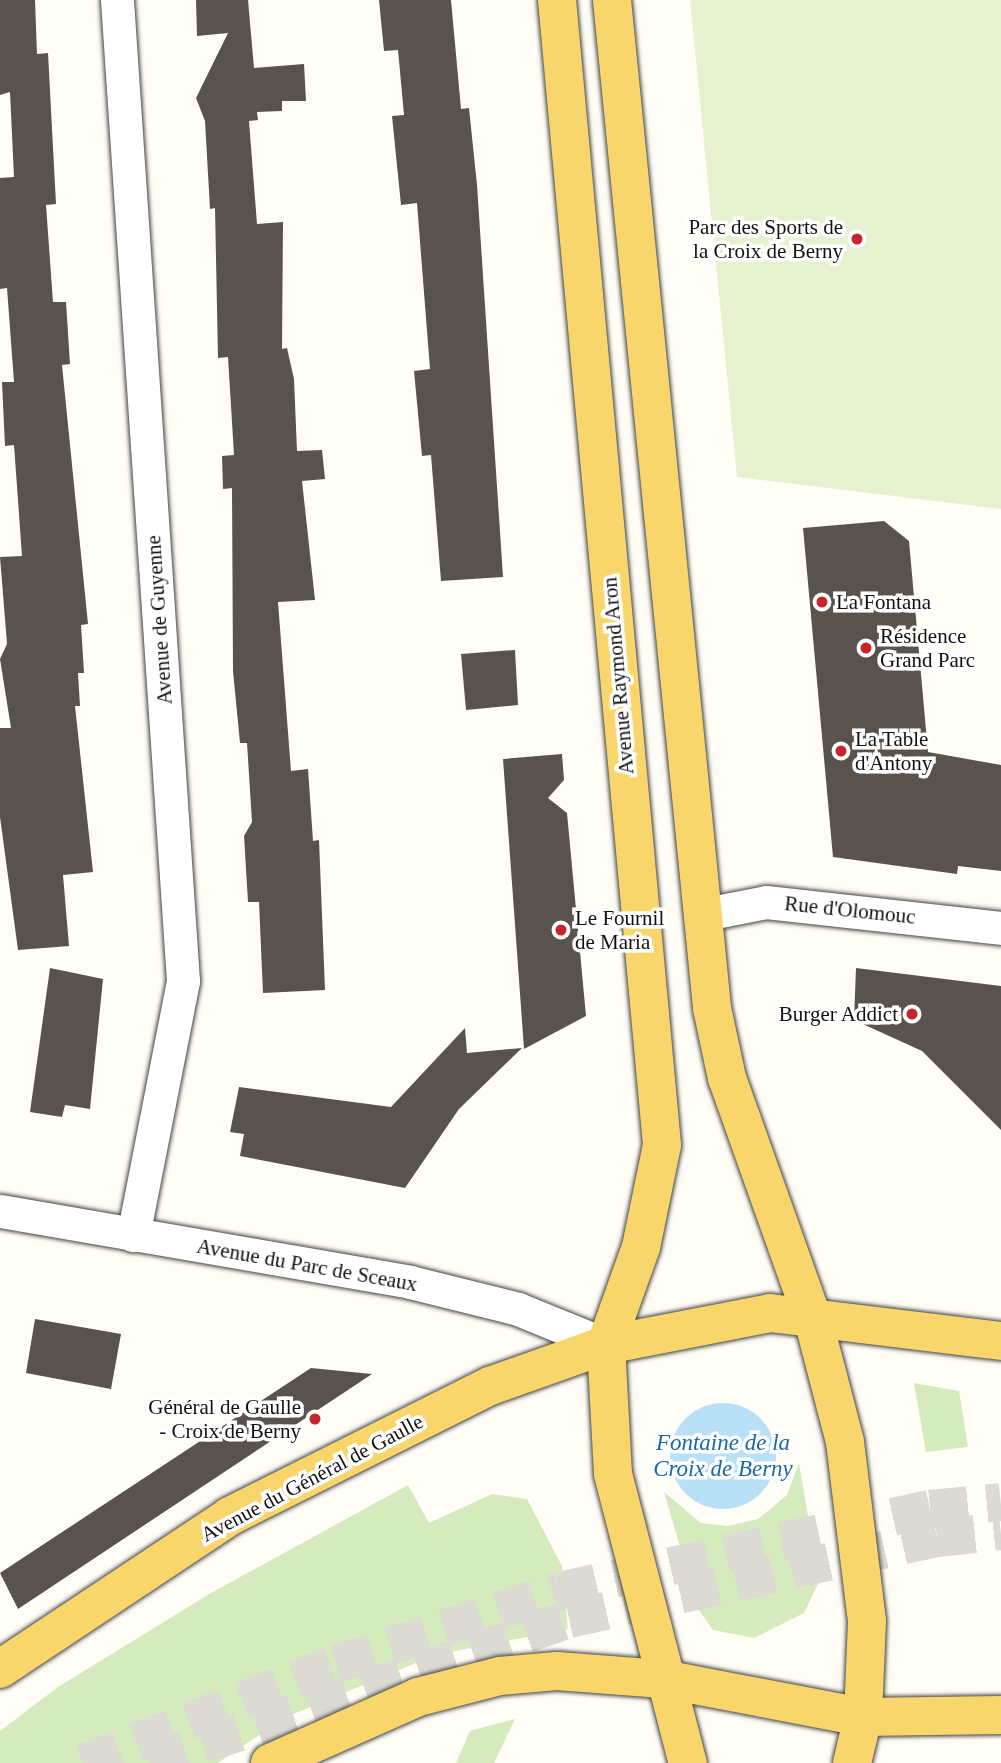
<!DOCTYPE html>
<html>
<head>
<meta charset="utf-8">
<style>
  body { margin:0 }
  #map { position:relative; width:1001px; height:1763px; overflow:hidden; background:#fffdf5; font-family:"Times New Roman",serif }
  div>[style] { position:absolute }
  .green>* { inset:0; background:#d5ebbd }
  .pitch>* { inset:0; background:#e6f2cf }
  .water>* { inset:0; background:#b9e0f7 }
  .round { border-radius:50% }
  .building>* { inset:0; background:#5a524d }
  .motorway-tunnel>* { height:38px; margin-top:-19px; transform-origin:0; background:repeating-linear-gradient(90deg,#dbdad3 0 38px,transparent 0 57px) }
  .roads { filter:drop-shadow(0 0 2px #444) drop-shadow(0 0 2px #444) }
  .minor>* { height:33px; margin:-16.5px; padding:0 16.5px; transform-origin:16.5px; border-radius:16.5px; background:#fff }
  .primary>* { height:38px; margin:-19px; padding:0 19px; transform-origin:19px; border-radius:19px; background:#f9d66b }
  .dots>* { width:19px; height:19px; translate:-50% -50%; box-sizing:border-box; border:4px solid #fff; border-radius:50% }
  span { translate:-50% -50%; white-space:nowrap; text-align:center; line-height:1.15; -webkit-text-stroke:7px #fff; paint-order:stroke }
  .poi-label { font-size:21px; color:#111 }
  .right { translate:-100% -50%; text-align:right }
  .left { translate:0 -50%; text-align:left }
  .street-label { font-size:21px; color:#111 }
  .water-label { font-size:23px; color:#1768a6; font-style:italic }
</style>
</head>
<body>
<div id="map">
  <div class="green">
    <div style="clip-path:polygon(914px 1383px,959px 1391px,968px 1447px,926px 1452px)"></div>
    <div style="clip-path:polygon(799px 1463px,819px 1582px,804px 1613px,754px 1638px,713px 1630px,698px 1609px,664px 1492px,701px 1523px,728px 1526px,758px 1519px,787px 1495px)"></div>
    <div style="clip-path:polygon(408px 1485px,429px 1523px,492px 1494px,527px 1499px,562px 1566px,568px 1629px,435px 1655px,284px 1718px,218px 1763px,0 1763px,0 1731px,58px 1687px,211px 1593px)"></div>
    <div style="clip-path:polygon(515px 1719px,494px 1763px,456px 1763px,470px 1731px)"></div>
  </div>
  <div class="pitch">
    <div style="clip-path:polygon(690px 0,1001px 0,1001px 509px,737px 477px)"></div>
  </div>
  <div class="water">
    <div class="round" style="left:670px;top:1403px;width:106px;height:106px"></div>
  </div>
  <div class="building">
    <div style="clip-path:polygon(0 0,35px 0,37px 54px,48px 53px,56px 204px,46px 205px,53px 302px,66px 302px,70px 364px,62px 365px,88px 624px,81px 625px,84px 673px,78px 673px,80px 706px,75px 706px,93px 872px,63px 875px,69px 946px,18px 950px,0 817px,0 728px,11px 728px,0 659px,7px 644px,0 557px,22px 556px,14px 445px,5px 446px,2px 382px,14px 382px,7px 288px,0 289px,0 178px,14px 177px,10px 92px,0 95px)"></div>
    <div style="clip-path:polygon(196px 0,248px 0,254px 68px,304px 64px,306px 101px,282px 101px,282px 111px,257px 112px,258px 120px,249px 121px,257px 224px,283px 222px,282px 349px,287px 348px,294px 379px,297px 451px,322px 450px,325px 479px,302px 481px,315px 600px,278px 602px,291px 771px,308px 769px,313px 841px,319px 840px,325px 990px,263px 993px,259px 902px,248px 902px,244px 836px,252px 822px,247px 743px,240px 743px,233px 671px,232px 488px,223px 489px,222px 456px,234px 455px,228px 357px,218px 358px,215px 208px,210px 209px,205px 121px,196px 98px,228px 33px,197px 36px)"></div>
    <div style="clip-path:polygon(379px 0,451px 0,461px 109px,469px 108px,477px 185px,503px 577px,441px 581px,431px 455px,422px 456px,414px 371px,430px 369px,417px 203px,401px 205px,392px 116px,404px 115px,398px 50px,384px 51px)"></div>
    <div style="clip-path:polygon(884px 521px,909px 541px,928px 752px,1001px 765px,1001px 871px,958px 866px,957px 874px,833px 857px,803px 528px)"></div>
    <div style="clip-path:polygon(515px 650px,518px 705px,466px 710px,461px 654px)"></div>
    <div style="clip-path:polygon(562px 754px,564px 780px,548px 798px,567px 813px,586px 1016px,524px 1049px,503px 759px)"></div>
    <div style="clip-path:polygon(50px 968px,103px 979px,90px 1109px,65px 1105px,62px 1117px,30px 1112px)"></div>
    <div style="clip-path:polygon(856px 968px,1001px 986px,1001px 1130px,922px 1051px,854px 1020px)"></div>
    <div style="clip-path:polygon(465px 1028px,467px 1053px,522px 1048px,459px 1109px,405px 1188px,240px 1156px,244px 1134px,230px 1132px,239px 1087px,391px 1107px)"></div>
    <div style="clip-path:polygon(35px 1319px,121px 1334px,111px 1389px,26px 1373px)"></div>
    <div style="clip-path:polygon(311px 1368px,372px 1374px,18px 1609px,0 1573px)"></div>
  </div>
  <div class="motorway-tunnel">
    <div style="left:83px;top:1763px;width:272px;rotate:-21.4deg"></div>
    <div style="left:336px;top:1664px;width:235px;rotate:-18.1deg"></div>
    <div style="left:559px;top:1591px;width:380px;rotate:-12.5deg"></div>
    <div style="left:930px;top:1509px;width:71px;rotate:-5.6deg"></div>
    <div style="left:149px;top:1763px;width:444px;rotate:-18.9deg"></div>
    <div style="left:569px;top:1619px;width:377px;rotate:-12.4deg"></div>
    <div style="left:937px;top:1538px;width:64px;rotate:-6.2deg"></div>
  </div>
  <div class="roads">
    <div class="minor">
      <div style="left:117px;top:0;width:983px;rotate:86.15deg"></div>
      <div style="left:183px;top:981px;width:259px;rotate:101.1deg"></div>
      <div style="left:700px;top:915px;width:67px;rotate:-11.1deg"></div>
      <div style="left:766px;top:902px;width:236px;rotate:6.3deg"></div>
      <div style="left:0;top:1211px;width:416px;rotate:9.8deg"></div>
      <div style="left:410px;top:1282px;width:111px;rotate:14deg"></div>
      <div style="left:518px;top:1309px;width:95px;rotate:22.2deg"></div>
    </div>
    <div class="primary">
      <div style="left:557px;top:0;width:1150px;rotate:84.76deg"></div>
      <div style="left:662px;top:1145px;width:104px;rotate:101.6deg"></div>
      <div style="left:641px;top:1247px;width:104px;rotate:109.7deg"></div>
      <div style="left:606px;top:1345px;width:129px;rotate:86.9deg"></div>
      <div style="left:613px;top:1474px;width:299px;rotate:75.5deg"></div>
      <div style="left:612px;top:0;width:1013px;rotate:84.33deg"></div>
      <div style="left:712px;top:1008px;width:72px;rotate:77.9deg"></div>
      <div style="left:727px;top:1078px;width:256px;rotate:70.4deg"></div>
      <div style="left:813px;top:1319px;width:127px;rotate:75.4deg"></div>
      <div style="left:845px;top:1442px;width:180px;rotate:83deg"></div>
      <div style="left:867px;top:1621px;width:96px;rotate:92.4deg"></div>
      <div style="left:863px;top:1717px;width:47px;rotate:103.4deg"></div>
      <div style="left:0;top:1669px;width:276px;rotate:-33.6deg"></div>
      <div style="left:230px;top:1516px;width:291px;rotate:-26.6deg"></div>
      <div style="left:490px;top:1386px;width:123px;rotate:-19.5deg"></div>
      <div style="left:606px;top:1345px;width:167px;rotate:-11deg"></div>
      <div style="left:770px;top:1313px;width:233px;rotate:6.9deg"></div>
      <div style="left:270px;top:1763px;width:162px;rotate:-24deg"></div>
      <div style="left:418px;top:1697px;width:85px;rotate:-14.4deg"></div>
      <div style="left:500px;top:1676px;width:57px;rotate:-5deg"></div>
      <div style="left:557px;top:1671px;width:106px;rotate:4.3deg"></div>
      <div style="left:663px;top:1679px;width:204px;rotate:10.8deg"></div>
      <div style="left:863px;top:1717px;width:138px;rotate:-0.8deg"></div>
    </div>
  </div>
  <div class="dots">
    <div style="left:857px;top:239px;background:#c4262e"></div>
    <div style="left:822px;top:602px;background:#c4262e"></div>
    <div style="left:866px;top:648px;background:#c4262e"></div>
    <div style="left:841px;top:751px;background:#c4262e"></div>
    <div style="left:561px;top:930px;background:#c4262e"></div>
    <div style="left:912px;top:1014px;background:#c4262e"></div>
    <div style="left:315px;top:1419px;background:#c4262e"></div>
  </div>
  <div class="poi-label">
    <span class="right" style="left:843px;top:239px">Parc des Sports de<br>la Croix de Berny</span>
    <span class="left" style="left:836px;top:602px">La Fontana</span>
    <span class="left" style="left:880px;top:648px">Résidence<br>Grand Parc</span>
    <span class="left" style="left:855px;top:751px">La Table<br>d'Antony</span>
    <span class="left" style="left:575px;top:930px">Le Fournil<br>de Maria</span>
    <span class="right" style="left:898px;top:1014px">Burger Addict</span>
    <span class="right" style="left:301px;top:1419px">Général de Gaulle<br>- Croix de Berny</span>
  </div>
  <div class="street-label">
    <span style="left:159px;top:620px;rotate:-94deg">Avenue de Guyenne</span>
    <span style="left:618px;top:676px;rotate:-95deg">Avenue Raymond Aron</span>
    <span style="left:850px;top:910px;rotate:6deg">Rue d'Olomouc</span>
    <span style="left:307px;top:1265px;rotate:10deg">Avenue du Parc de Sceaux</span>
    <span style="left:312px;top:1478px;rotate:-28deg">Avenue du Général de Gaulle</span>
  </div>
  <div class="water-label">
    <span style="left:723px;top:1456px">Fontaine de la<br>Croix de Berny</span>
  </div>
</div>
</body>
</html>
